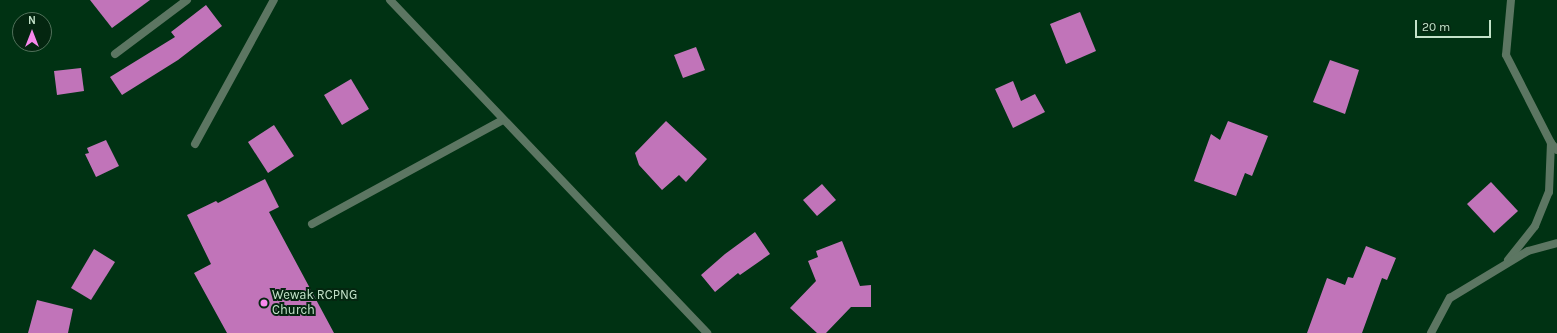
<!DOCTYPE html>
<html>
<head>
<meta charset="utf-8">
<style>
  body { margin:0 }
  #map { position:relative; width:1557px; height:333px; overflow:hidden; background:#003213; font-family:Karla,sans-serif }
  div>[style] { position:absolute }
  .building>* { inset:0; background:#c174b9 }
  .lane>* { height:8px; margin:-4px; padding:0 4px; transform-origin:4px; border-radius:4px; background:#5c7662 }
  .street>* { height:8px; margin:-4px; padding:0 4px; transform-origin:4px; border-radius:4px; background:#5c7662 }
  .dots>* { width:11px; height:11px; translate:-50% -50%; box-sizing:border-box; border:2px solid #042610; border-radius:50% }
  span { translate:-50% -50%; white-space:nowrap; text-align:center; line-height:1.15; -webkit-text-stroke:4px #042610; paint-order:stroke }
  .poi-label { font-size:13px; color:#c3e2c9 }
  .left { translate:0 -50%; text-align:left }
  .north { position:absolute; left:12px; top:12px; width:40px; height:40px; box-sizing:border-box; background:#042610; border:1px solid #50715a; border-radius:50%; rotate:0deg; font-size:11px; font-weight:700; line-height:16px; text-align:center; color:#c3e2c9 }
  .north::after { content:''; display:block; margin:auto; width:14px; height:18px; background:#f788ec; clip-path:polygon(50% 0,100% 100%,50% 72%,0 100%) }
  .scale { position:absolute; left:1415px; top:20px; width:76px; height:18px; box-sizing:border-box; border:2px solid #c3e2c9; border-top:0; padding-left:5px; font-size:12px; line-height:14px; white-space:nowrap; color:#c3e2c9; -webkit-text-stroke:3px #042610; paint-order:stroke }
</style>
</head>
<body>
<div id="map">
  <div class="building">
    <div style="clip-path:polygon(90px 0,150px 0,112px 28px)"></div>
    <div style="clip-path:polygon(206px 5px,222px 26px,178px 60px,122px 95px,110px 77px,175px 37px,171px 32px)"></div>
    <div style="clip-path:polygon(1080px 12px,1096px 51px,1066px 64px,1050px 24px)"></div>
    <div style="clip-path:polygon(696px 47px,705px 70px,683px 78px,674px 55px)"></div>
    <div style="clip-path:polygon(1330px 60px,1359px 70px,1345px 114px,1313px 102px)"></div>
    <div style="clip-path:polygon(81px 68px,84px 91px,57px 95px,54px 71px)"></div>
    <div style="clip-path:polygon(351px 79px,369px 109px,342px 125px,324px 95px)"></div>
    <div style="clip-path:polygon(1013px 81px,1021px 101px,1035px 94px,1045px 112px,1013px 128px,995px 89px)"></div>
    <div style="clip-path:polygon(666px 121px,707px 159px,686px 182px,679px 175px,662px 190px,639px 165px,635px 153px)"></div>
    <div style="clip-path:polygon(1228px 121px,1268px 136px,1252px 176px,1245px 173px,1236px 196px,1194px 181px,1211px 134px,1220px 140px)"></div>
    <div style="clip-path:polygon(274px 125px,294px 156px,268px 173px,248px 142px)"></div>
    <div style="clip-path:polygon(106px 140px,119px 166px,96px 177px,85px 154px,89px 153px,87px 148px)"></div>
    <div style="clip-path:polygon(265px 179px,279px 207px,269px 212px,334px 333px,227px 333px,194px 273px,211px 264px,187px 215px,216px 201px,218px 203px)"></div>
    <div style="clip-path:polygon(1491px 182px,1518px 211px,1494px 233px,1467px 204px)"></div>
    <div style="clip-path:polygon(822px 184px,836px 200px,817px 216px,803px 200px)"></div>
    <div style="clip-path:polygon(755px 232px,770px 254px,740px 275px,738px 273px,715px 292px,701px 275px,725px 254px)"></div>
    <div style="clip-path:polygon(842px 241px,860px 286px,871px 285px,871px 307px,851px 307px,826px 333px,817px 333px,790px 308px,816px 281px,808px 261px,818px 257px,816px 251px)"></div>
    <div style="clip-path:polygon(1366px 246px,1396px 258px,1387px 280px,1382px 278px,1362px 333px,1307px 333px,1327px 278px,1345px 285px,1348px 277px,1353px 278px)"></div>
    <div style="clip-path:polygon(94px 249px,115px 262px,91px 300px,71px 288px)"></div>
    <div style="clip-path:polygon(37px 300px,73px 309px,68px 333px,28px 333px)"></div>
  </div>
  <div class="lane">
    <div style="left:1511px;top:0;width:55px;rotate:95.2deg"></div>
    <div style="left:1506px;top:55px;width:99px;rotate:62.9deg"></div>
    <div style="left:1551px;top:143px;width:9px;rotate:49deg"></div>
    <div style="left:115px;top:54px;width:90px;rotate:-36.9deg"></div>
    <div style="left:195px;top:144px;width:164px;rotate:-61.3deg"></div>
    <div style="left:312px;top:224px;width:217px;rotate:-28.6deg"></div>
    <div style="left:1508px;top:260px;width:43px;rotate:-51.5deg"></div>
    <div style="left:1535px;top:226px;width:37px;rotate:-68deg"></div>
    <div style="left:1549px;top:192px;width:49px;rotate:-87.7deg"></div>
    <div style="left:1431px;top:333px;width:40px;rotate:-62deg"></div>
    <div style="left:1450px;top:298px;width:91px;rotate:-31.1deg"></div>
    <div style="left:1528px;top:251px;width:30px;rotate:-15deg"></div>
  </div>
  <div class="street">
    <div style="left:390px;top:0;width:460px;rotate:46.4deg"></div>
  </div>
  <div class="dots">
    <div style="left:264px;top:303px;background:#f788ec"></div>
  </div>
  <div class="poi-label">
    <span class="left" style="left:272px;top:303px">Wewak RCPNG<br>Church</span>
  </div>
  <div class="north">N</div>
  <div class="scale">20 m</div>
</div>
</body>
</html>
